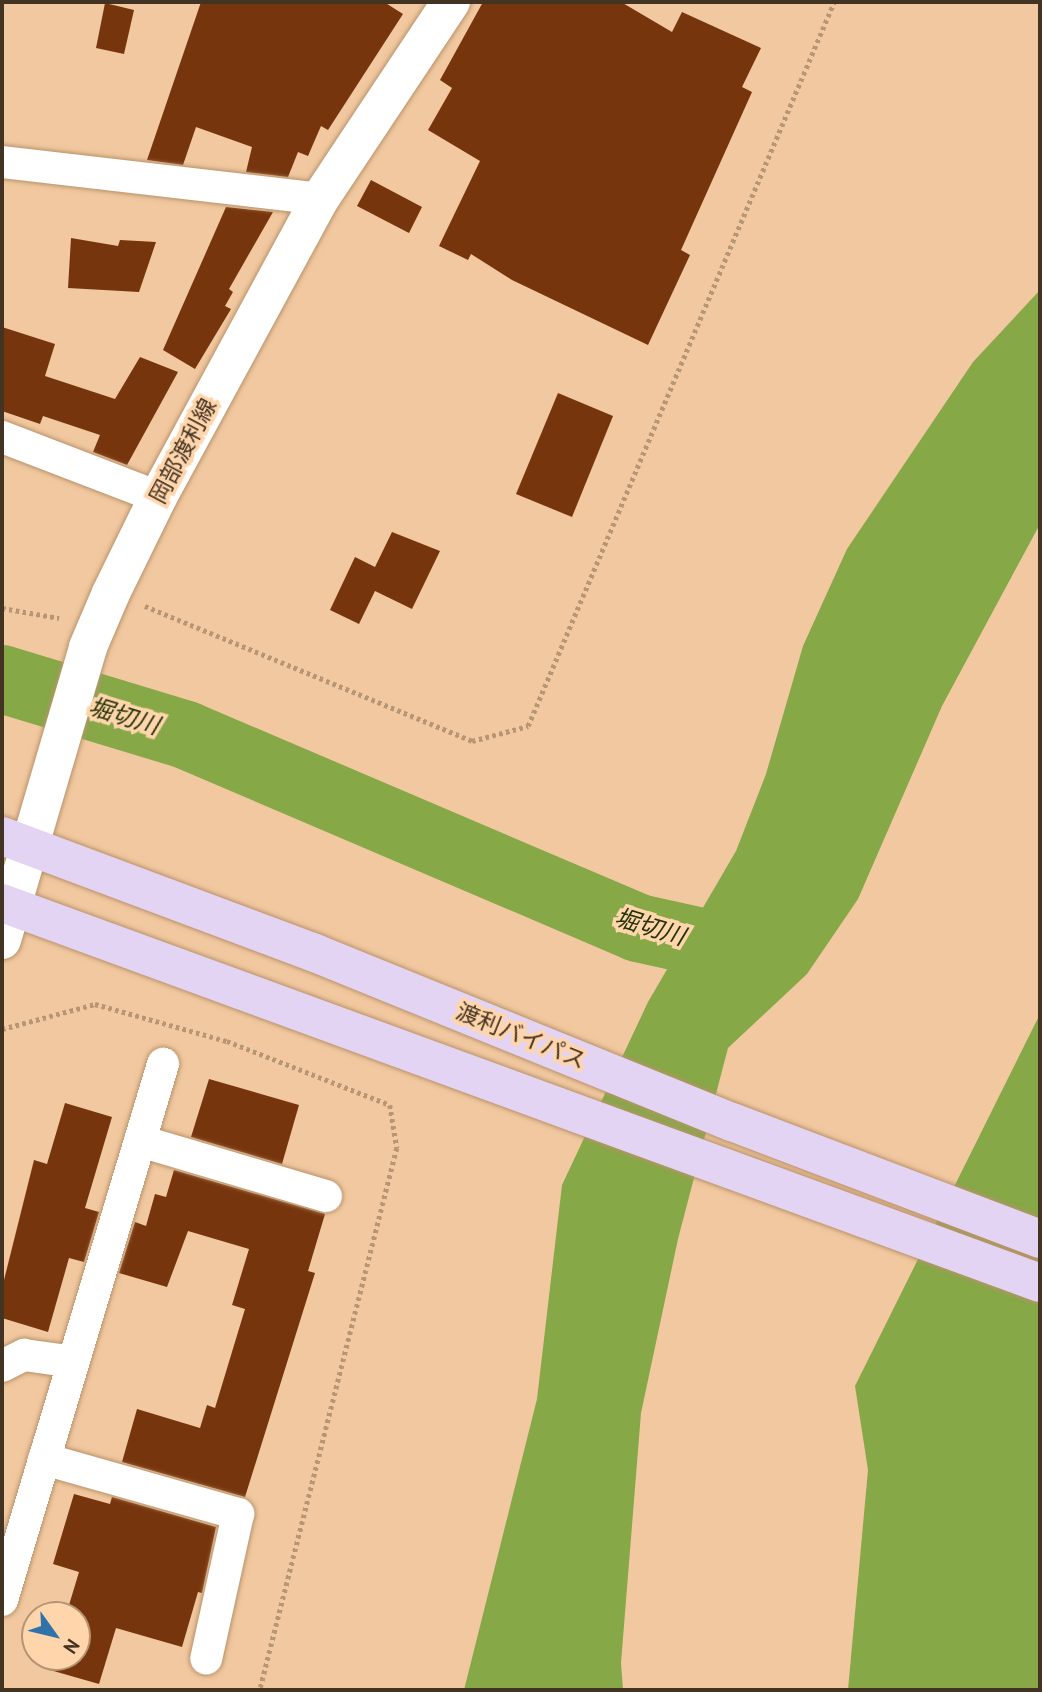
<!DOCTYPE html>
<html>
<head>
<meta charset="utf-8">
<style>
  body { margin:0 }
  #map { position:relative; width:1042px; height:1692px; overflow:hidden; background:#f1c89f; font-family:"PT Sans","Noto Sans JP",sans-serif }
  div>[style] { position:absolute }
  .water>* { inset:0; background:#86a847 }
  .river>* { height:68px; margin:-34px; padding:0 34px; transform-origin:34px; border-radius:34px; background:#86a847 }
  .building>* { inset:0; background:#77350e }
  .path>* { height:4.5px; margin-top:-2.25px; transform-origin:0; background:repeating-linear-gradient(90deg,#b79675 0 3.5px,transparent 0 7px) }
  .roads { filter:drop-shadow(0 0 2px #b9926b) drop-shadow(0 0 2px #b9926b) }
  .minor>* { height:32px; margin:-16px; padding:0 16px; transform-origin:16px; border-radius:16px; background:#fff }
  .secondary>* { height:38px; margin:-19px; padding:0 19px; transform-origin:19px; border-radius:19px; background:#fff }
  .trunk>* { height:38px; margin:-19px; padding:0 19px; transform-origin:19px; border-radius:19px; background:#e4d4f4 }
  span { translate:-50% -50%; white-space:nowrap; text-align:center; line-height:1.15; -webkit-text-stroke:7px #ffd5ab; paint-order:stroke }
  .street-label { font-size:23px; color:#433322 }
  .water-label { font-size:24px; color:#25330a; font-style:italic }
  .frame { position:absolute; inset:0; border:4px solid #433322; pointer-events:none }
  .north { position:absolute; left:21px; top:1601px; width:70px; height:70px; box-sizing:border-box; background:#ffd5ab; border:2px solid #b49474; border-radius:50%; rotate:124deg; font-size:19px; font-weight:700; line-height:28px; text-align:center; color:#433322 }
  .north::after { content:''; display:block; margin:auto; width:24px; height:32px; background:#3073a8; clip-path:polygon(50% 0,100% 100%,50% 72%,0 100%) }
</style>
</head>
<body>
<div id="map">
  <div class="water">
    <div style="clip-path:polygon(1040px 290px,1040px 524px,942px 706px,858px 899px,807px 974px,728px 1048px,678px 1239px,641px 1413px,621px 1663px,623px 1690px,464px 1690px,537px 1399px,562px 1185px,648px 1002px,736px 851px,766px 774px,803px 646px,847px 549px,973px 362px)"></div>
    <div style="clip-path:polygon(1040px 1014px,1040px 1690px,848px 1690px,868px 1470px,855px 1386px)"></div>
  </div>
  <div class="river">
    <div style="left:2px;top:679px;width:192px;rotate:16.9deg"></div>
    <div style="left:186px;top:735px;width:491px;rotate:23.1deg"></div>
    <div style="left:638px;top:928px;width:93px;rotate:12.4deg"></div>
    <div style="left:729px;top:948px;width:50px;rotate:-47.4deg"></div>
  </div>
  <div class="building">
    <div style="clip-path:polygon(201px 2px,384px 2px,403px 14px,328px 130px,321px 126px,308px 156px,298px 152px,288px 177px,246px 172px,252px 147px,196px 127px,183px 165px,147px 160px)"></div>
    <div style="clip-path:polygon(483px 2px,621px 2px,672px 32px,682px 12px,761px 48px,742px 87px,752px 92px,681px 250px,690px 255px,648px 345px,512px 280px,471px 254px,468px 260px,439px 246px,480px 161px,428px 130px,452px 88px,440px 80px)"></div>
    <div style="clip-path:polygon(105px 3px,134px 10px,124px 54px,96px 48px)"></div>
    <div style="clip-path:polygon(371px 180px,422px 207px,409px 233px,357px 206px)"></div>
    <div style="clip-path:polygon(226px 207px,273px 212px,229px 289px,233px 292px,225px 306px,231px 309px,195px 369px,163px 350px)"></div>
    <div style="clip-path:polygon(71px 238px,118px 246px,120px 240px,156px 242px,139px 292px,68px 288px)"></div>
    <div style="clip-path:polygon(2px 327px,55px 344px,45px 376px,115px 399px,140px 357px,178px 372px,127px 465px,93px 452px,100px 435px,43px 416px,40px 424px,2px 411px)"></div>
    <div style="clip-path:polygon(558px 393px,613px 416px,572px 517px,516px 494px)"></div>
    <div style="clip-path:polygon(392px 532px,440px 551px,412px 609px,375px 591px,359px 624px,330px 610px,355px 557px,375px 567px)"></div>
    <div style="clip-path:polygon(209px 1079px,299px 1105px,282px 1164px,191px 1137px)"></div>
    <div style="clip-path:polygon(65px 1103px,112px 1117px,85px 1208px,99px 1212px,84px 1262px,69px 1258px,48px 1332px,2px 1318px,2px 1288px,34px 1160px,47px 1164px)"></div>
    <div style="clip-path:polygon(174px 1170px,325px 1214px,308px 1271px,315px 1273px,245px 1497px,122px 1462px,137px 1409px,200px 1428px,207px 1405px,215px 1408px,245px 1309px,232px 1305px,249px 1249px,188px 1231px,167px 1287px,119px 1273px,135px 1222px,146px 1226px,155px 1194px,166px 1197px)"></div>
    <div style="clip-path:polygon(74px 1494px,110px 1504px,112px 1497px,216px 1527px,202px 1593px,198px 1592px,182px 1647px,116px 1628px,99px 1684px,50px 1670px,54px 1657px,77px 1657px,77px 1615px,66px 1615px,79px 1572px,53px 1564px)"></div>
  </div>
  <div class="path">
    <div style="left:145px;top:606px;width:354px;rotate:22.4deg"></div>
    <div style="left:472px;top:741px;width:58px;rotate:-15deg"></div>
    <div style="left:528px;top:726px;width:786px;rotate:-67.09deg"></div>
    <div style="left:2px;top:608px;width:58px;rotate:10deg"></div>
    <div style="left:2px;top:1029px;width:96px;rotate:-15deg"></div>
    <div style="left:95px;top:1004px;width:137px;rotate:15.7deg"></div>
    <div style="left:227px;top:1041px;width:175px;rotate:21.4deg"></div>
    <div style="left:390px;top:1105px;width:44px;rotate:80.8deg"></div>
    <div style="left:397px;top:1148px;width:559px;rotate:104.19deg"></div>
  </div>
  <div class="roads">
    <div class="minor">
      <div style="left:2px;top:162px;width:320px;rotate:6.6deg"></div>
      <div style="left:2px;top:437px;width:167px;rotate:21deg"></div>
      <div style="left:140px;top:1141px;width:194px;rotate:16.5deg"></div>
      <div style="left:2px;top:1366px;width:25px;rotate:-27deg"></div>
      <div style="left:24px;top:1355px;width:50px;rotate:8deg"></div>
      <div style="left:44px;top:1459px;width:202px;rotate:15.8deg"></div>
      <div style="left:238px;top:1514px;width:148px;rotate:102.4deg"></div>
      <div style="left:2px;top:1600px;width:560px;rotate:-73.28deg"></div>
    </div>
    <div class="secondary">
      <div style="left:2px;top:940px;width:305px;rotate:-73.6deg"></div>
      <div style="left:88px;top:647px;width:59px;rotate:-66.9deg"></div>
      <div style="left:111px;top:593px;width:107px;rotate:-63.9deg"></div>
      <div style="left:158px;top:497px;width:339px;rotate:-61.5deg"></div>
      <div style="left:320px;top:199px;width:237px;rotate:-56.4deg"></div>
    </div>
    <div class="trunk">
      <div style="left:2px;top:836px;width:334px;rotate:20.5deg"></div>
      <div style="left:315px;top:953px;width:450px;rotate:22.1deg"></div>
      <div style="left:732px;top:1122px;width:329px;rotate:20.8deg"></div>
      <div style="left:2px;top:903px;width:1105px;rotate:20.11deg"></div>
    </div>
  </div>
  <div class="street-label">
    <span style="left:183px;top:451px;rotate:-62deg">岡部渡利線</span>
    <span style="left:521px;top:1036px;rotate:22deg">渡利バイパス</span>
  </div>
  <div class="water-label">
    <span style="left:124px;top:716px;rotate:17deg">堀切川</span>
    <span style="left:650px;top:927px;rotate:17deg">堀切川</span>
  </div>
  <div class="frame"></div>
  <div class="north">N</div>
</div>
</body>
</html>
